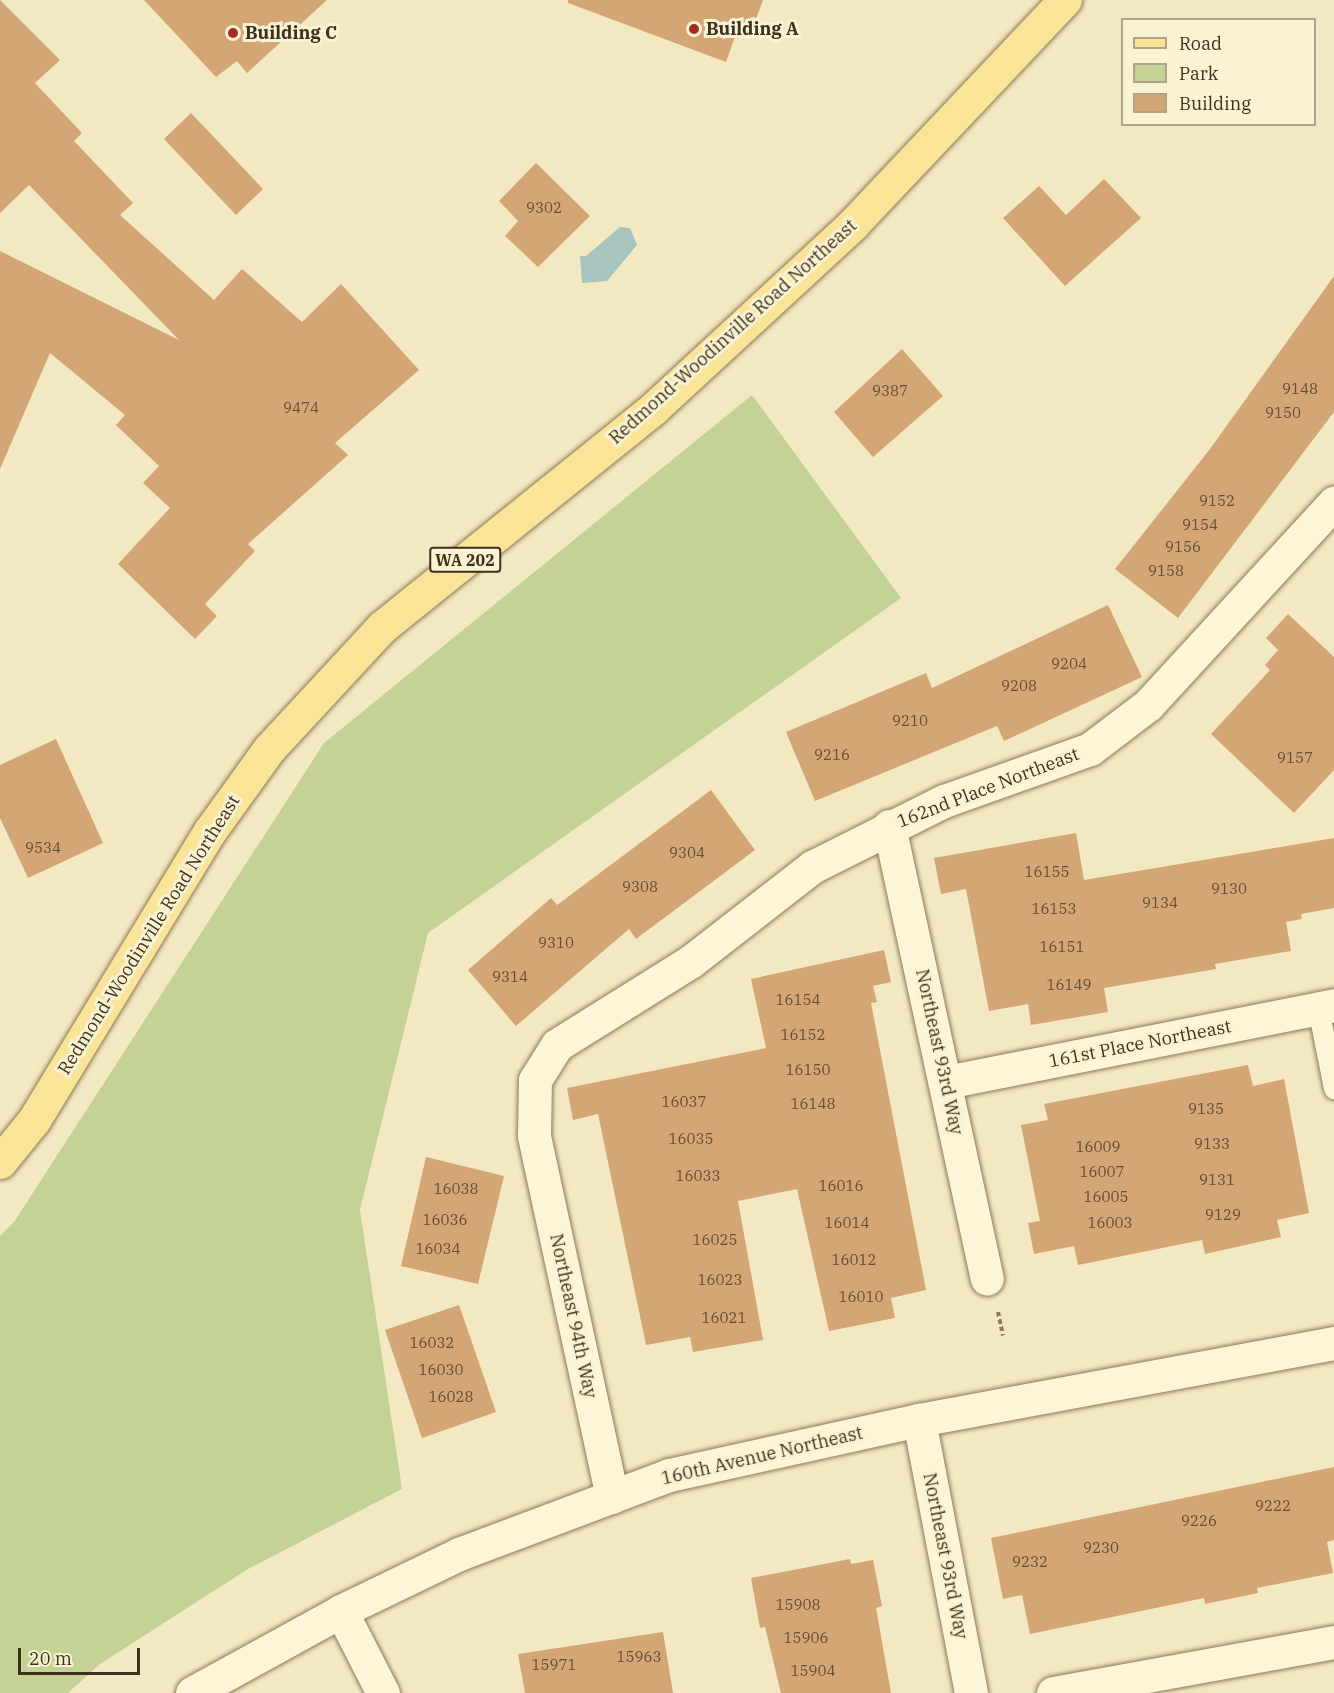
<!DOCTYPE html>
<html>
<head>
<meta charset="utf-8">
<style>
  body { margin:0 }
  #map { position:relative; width:1334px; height:1693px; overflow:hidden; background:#f2e9c2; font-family:"IBM Plex Serif",serif }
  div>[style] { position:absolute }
  .green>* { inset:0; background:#c5d295 }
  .water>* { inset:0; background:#a5c5be }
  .building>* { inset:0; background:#d4a675 }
  .path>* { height:4px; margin-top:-2px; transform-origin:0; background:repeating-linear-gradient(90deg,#8e7a57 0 4.5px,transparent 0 7.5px) }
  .roads { filter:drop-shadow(0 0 2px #8e7a57) drop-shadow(0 0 2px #8e7a57) }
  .lane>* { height:21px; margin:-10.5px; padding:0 10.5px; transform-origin:10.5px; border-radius:10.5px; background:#fcf5d7 }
  .street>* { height:33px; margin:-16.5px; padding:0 16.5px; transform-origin:16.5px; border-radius:16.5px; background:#fcf5d7 }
  .secondary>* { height:33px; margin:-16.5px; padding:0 16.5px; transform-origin:16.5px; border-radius:16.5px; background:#fcf5d7 }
  .primary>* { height:33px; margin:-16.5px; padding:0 16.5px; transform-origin:16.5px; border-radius:16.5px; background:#f9e497 }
  .dots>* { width:16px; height:16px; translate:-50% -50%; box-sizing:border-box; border:3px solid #f9f2d3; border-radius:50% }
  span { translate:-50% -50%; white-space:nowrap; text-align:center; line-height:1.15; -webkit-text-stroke:6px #f9f2d3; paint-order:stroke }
  .number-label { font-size:15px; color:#634e33 }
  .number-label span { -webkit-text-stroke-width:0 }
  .shield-label span { padding:2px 4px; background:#f9f2d3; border:2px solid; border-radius:4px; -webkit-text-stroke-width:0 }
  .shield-label { font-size:16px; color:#3d301d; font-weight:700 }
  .poi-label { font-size:18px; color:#3d301d; font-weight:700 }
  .left { translate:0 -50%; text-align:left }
  .street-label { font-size:18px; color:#3d301d }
  .legend { position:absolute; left:1121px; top:18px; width:195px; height:108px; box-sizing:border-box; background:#f9f2d3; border:2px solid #aea48a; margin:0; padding:8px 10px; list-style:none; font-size:18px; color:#3d301d }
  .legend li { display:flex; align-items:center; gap:12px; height:30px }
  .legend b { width:30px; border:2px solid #aea48a }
  .scale { position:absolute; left:18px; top:1648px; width:122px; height:27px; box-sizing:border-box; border:3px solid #3d301d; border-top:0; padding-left:8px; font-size:18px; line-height:21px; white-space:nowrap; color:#3d301d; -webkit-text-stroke:4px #f9f2d3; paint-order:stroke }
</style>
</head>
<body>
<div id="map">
  <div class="green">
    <div style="clip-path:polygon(752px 395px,901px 598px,428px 933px,360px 1210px,402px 1489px,248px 1569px,100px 1664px,68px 1693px,0 1693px,0 1236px,14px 1222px,324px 743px)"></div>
  </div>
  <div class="water">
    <div style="clip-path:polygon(620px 227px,630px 228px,637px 245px,607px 281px,582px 283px,580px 256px,586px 256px)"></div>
  </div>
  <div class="building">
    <div style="clip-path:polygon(0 0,60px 60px,35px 83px,82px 133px,74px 141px,133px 203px,120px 215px,214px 300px,242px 269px,302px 322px,341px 284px,419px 370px,335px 443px,348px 455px,248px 544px,255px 551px,205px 604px,217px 616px,195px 639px,118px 564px,170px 508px,143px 483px,159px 466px,116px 425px,125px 415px,50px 353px,0 469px,0 251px,179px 340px,29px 185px,0 213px)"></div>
    <div style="clip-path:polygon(144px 0,327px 0,247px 73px,237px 61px,216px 77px)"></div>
    <div style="clip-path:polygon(568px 0,763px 0,749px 38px,736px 34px,726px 62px,568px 3px)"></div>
    <div style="clip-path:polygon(191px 113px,263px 189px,236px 215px,164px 139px)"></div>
    <div style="clip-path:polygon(536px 163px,590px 216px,538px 267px,505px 236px,518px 221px,499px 201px)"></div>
    <div style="clip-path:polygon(1104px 179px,1141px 218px,1065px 286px,1003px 218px,1039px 186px,1066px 215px)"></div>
    <div style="clip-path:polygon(1334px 276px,1334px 412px,1178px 618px,1115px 569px,1210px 449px)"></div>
    <div style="clip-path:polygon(902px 349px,943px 396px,873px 457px,834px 412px)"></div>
    <div style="clip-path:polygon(1108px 605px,1142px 677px,1004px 741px,997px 726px,815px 801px,786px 732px,926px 673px,932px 688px)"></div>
    <div style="clip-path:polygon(1288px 614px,1334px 657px,1334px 770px,1294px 813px,1211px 734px,1270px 670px,1265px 665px,1278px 650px,1266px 638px)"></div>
    <div style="clip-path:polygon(56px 739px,103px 843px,28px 878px,0 818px,0 765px)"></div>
    <div style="clip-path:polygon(711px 790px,755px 850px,636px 939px,629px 929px,516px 1026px,468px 970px,551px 898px,557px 905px)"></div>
    <div style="clip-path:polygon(1076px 833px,1084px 880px,1334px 838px,1334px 908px,1301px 914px,1302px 919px,1286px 922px,1291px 951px,1215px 964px,1216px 969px,1104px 988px,1108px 1012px,1031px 1025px,1028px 1004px,989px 1011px,966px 889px,941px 894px,934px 858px)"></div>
    <div style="clip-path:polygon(884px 950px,891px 982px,873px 986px,877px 1002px,871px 1003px,926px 1290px,891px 1298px,895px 1318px,829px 1331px,797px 1189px,738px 1201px,763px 1340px,693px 1352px,690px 1337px,646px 1345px,598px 1114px,573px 1120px,567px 1088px,766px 1048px,751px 979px)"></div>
    <div style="clip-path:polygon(1248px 1065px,1253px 1086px,1284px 1079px,1309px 1213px,1277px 1220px,1281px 1237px,1205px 1254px,1202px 1240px,1078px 1265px,1074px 1246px,1034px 1254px,1028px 1223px,1040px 1221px,1021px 1125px,1048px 1120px,1044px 1104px)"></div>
    <div style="clip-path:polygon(426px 1157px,504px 1176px,478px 1284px,401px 1266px)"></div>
    <div style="clip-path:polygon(459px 1305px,496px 1412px,422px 1438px,385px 1330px)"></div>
    <div style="clip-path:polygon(1334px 1467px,1334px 1540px,1327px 1542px,1333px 1573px,1257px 1588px,1258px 1593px,1205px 1604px,1204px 1598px,1030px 1634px,1022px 1595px,1003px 1599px,991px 1538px)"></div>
    <div style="clip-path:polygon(850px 1559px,851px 1564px,873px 1560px,882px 1606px,876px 1608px,891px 1693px,781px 1693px,765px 1627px,760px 1628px,751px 1578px)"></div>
    <div style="clip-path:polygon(663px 1632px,673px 1693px,525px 1693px,518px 1654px)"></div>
  </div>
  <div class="path">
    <div style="left:998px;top:1312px;width:24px;rotate:78deg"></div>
  </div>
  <div class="roads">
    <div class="lane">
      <div style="left:1318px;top:1008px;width:82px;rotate:78.7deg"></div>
    </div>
    <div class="street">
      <div style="left:889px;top:826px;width:463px;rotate:77.8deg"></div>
      <div style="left:946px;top:1082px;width:396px;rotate:-11.2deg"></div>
      <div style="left:919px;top:1420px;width:278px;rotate:79.2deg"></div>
      <div style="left:612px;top:1497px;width:370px;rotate:-102.2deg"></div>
      <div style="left:534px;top:1135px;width:55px;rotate:-89deg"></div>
      <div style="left:535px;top:1080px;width:41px;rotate:-57.8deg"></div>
      <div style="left:557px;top:1045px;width:157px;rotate:-32deg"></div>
      <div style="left:690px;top:962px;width:155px;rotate:-37.9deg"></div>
      <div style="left:812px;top:867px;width:148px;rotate:-26.6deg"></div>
      <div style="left:944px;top:801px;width:155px;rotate:-19.6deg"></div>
      <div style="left:1090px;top:749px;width:73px;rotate:-37.2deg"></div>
      <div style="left:1148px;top:705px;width:275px;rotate:-47.4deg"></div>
      <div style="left:341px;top:1611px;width:92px;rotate:62.9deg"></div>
      <div style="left:1053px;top:1693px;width:286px;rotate:-10.3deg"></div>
    </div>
    <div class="secondary">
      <div style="left:192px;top:1693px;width:170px;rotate:-28.8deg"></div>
      <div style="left:341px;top:1611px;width:131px;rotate:-25.8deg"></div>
      <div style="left:459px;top:1554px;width:224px;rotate:-20.6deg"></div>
      <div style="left:669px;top:1475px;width:256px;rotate:-12.4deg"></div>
      <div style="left:919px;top:1420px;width:422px;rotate:-10.5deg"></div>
    </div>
    <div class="primary">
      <div style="left:0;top:1162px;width:54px;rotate:-51deg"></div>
      <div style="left:34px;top:1120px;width:338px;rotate:-58.7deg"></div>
      <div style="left:210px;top:831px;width:101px;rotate:-54.3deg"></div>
      <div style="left:269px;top:749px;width:166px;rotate:-47.2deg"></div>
      <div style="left:382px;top:627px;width:349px;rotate:-38.8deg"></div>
      <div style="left:654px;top:408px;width:270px;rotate:-42.7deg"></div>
      <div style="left:852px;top:225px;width:310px;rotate:-46.6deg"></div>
    </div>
  </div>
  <div class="dots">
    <div style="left:694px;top:29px;background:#a42d21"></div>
    <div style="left:233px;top:33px;background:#a42d21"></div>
  </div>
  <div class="number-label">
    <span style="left:544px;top:208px">9302</span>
    <span style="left:1300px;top:389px">9148</span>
    <span style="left:890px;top:391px">9387</span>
    <span style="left:301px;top:408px">9474</span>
    <span style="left:1283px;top:413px">9150</span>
    <span style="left:1217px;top:501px">9152</span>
    <span style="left:1200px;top:525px">9154</span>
    <span style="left:1183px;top:547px">9156</span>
    <span style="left:1166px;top:571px">9158</span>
    <span style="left:1069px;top:664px">9204</span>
    <span style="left:1019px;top:686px">9208</span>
    <span style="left:910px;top:721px">9210</span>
    <span style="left:832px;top:755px">9216</span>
    <span style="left:1295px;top:758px">9157</span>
    <span style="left:43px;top:848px">9534</span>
    <span style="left:687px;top:853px">9304</span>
    <span style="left:1047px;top:872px">16155</span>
    <span style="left:640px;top:887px">9308</span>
    <span style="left:1229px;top:889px">9130</span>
    <span style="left:1160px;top:903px">9134</span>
    <span style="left:1054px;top:909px">16153</span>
    <span style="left:556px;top:943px">9310</span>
    <span style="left:1062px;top:947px">16151</span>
    <span style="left:510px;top:977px">9314</span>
    <span style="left:1069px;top:985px">16149</span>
    <span style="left:798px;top:1000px">16154</span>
    <span style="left:803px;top:1035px">16152</span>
    <span style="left:808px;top:1070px">16150</span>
    <span style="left:684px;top:1102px">16037</span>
    <span style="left:813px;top:1104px">16148</span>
    <span style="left:1206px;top:1109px">9135</span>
    <span style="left:691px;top:1139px">16035</span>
    <span style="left:1212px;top:1144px">9133</span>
    <span style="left:1098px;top:1147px">16009</span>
    <span style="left:1102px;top:1172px">16007</span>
    <span style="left:698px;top:1176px">16033</span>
    <span style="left:1217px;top:1180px">9131</span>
    <span style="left:841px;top:1186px">16016</span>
    <span style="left:456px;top:1189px">16038</span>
    <span style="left:1106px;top:1197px">16005</span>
    <span style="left:1223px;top:1215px">9129</span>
    <span style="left:445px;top:1220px">16036</span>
    <span style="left:847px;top:1223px">16014</span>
    <span style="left:1110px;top:1223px">16003</span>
    <span style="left:715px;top:1240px">16025</span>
    <span style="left:438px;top:1249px">16034</span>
    <span style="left:854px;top:1260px">16012</span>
    <span style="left:720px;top:1280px">16023</span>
    <span style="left:861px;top:1297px">16010</span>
    <span style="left:724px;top:1318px">16021</span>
    <span style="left:432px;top:1343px">16032</span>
    <span style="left:441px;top:1370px">16030</span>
    <span style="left:451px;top:1397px">16028</span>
    <span style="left:1273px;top:1506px">9222</span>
    <span style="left:1199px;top:1521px">9226</span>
    <span style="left:1101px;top:1548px">9230</span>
    <span style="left:1030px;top:1562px">9232</span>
    <span style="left:798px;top:1605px">15908</span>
    <span style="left:806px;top:1638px">15906</span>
    <span style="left:639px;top:1657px">15963</span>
    <span style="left:554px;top:1665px">15971</span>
    <span style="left:813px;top:1671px">15904</span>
  </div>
  <div class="shield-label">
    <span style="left:465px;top:560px">WA 202</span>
  </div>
  <div class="poi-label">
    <span class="left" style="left:706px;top:29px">Building A</span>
    <span class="left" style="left:245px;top:33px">Building C</span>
  </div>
  <div class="street-label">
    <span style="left:733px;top:332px;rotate:-42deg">Redmond-Woodinville Road Northeast</span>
    <span style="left:988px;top:788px;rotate:-21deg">162nd Place Northeast</span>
    <span style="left:149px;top:935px;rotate:-58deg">Redmond-Woodinville Road Northeast</span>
    <span style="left:1140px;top:1044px;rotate:-11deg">161st Place Northeast</span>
    <span style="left:939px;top:1052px;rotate:78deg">Northeast 93rd Way</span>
    <span style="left:573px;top:1316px;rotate:78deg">Northeast 94th Way</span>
    <span style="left:762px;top:1456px;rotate:-13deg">160th Avenue Northeast</span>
    <span style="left:945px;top:1556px;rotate:79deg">Northeast 93rd Way</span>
  </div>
  <ul class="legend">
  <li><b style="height:8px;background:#f9e497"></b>Road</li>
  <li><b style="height:16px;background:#c5d295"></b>Park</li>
  <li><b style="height:16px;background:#d4a675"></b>Building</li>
  </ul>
  <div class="scale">20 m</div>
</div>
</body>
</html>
